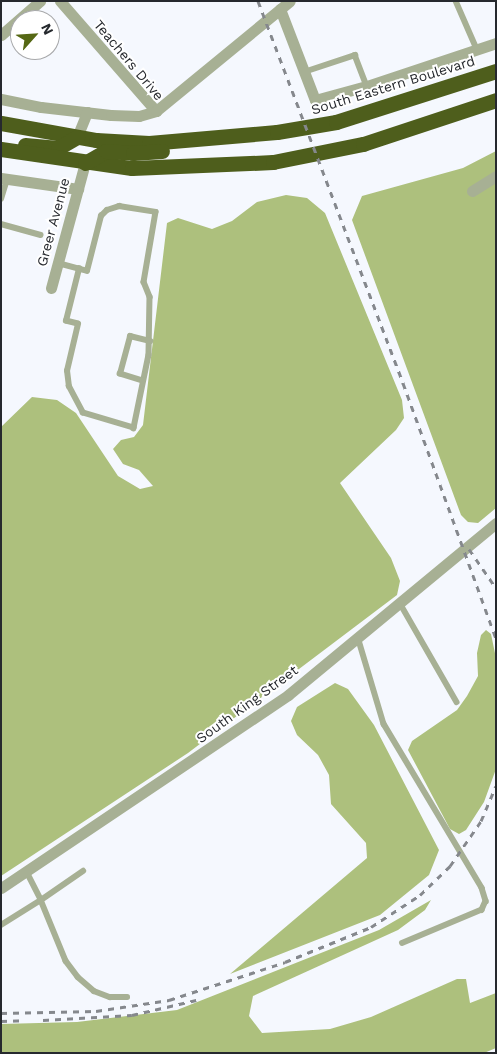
<!DOCTYPE html>
<html>
<head>
<meta charset="utf-8">
<style>
  body { margin:0 }
  #map { position:relative; width:497px; height:1054px; overflow:hidden; background:#f5f8fe; font-family:"Work Sans",sans-serif }
  div>[style] { position:absolute }
  .forest>* { inset:0; background:#adc07d }
  .lane>* { height:5.5px; margin:-2.75px; padding:0 2.75px; transform-origin:2.75px; border-radius:2.75px; background:#a7b094 }
  .street>* { height:11px; margin:-5.5px; padding:0 5.5px; transform-origin:5.5px; border-radius:5.5px; background:#a7b094 }
  .highway>* { height:15px; margin:-7.5px; padding:0 7.5px; transform-origin:7.5px; border-radius:7.5px; background:#4e5e1c }
  .rail>* { height:3px; margin-top:-1.5px; transform-origin:0; background:repeating-linear-gradient(90deg,#85888d 0 6px,transparent 0 12px) }
  span { translate:-50% -50%; white-space:nowrap; text-align:center; line-height:1.15; -webkit-text-stroke:4px #fff; paint-order:stroke }
  .street-label { font-size:14px; color:#26292e }
  .frame { position:absolute; inset:0; border:2px solid #26292e; pointer-events:none }
  .north { position:absolute; left:10px; top:10px; width:50px; height:50px; box-sizing:border-box; background:#fff; border:1px solid #a8a9ab; border-radius:50%; rotate:64deg; font-size:14px; font-weight:700; line-height:20px; text-align:center; color:#26292e }
  .north::after { content:''; display:block; margin:auto; width:18px; height:22px; background:#566814; clip-path:polygon(50% 0,100% 100%,50% 72%,0 100%) }
</style>
</head>
<body>
<div id="map">
  <div class="forest">
    <div style="clip-path:polygon(496px 151px,496px 508px,478px 523px,468px 522px,461px 515px,352px 220px,362px 196px,463px 168px)"></div>
    <div style="clip-path:polygon(286px 195px,307px 198px,325px 213px,402px 400px,404px 418px,396px 430px,340px 483px,391px 558px,400px 581px,397px 595px,188px 753px,1px 876px,1px 427px,32px 397px,57px 400px,76px 413px,118px 476px,140px 489px,153px 486px,139px 470px,123px 464px,113px 449px,121px 440px,134px 437px,143px 425px,167px 223px,178px 218px,212px 229px,232px 221px,257px 202px)"></div>
    <div style="clip-path:polygon(486px 630px,491px 634px,496px 658px,496px 769px,484px 802px,466px 830px,459px 834px,450px 829px,408px 750px,412px 741px,457px 710px,467px 696px,478px 676px,477px 653px,481px 635px)"></div>
    <div style="clip-path:polygon(335px 683px,348px 689px,374px 725px,439px 850px,429px 875px,380px 915px,230px 974px,367px 858px,366px 843px,331px 804px,329px 775px,318px 755px,297px 735px,291px 721px,297px 707px)"></div>
    <div style="clip-path:polygon(431px 900px,425px 910px,398px 930px,253px 996px,249px 1016px,262px 1033px,330px 1029px,371px 1017px,457px 979px,466px 979px,470px 1003px,496px 993px,496px 1048px,484px 1053px,1px 1053px,1px 1024px,77px 1022px,177px 1010px,379px 930px)"></div>
  </div>
  <div class="lane">
    <div style="left:456px;top:1px;width:52px;rotate:66.4deg"></div>
    <div style="left:304px;top:72px;width:54px;rotate:-18.4deg"></div>
    <div style="left:355px;top:55px;width:33px;rotate:69deg"></div>
    <div style="left:1px;top:199px;width:21px;rotate:-73deg"></div>
    <div style="left:1px;top:224px;width:41px;rotate:15.4deg"></div>
    <div style="left:58px;top:263px;width:30px;rotate:15deg"></div>
    <div style="left:87px;top:271px;width:57px;rotate:-75.7deg"></div>
    <div style="left:101px;top:216px;width:8px;rotate:-45deg"></div>
    <div style="left:107px;top:210px;width:13px;rotate:-18deg"></div>
    <div style="left:119px;top:206px;width:37px;rotate:9deg"></div>
    <div style="left:156px;top:212px;width:71px;rotate:99.7deg"></div>
    <div style="left:144px;top:282px;width:16px;rotate:68deg"></div>
    <div style="left:150px;top:297px;width:58px;rotate:91deg"></div>
    <div style="left:149px;top:355px;width:75px;rotate:101.6deg"></div>
    <div style="left:134px;top:428px;width:53px;rotate:-163.6deg"></div>
    <div style="left:83px;top:413px;width:30px;rotate:-118deg"></div>
    <div style="left:69px;top:387px;width:16px;rotate:-97deg"></div>
    <div style="left:67px;top:371px;width:48px;rotate:-76.8deg"></div>
    <div style="left:78px;top:324px;width:12px;rotate:-166deg"></div>
    <div style="left:66px;top:321px;width:54px;rotate:-76deg"></div>
    <div style="left:143px;top:381px;width:24px;rotate:-163deg"></div>
    <div style="left:120px;top:374px;width:39px;rotate:-75deg"></div>
    <div style="left:130px;top:336px;width:21px;rotate:14deg"></div>
    <div style="left:400px;top:603px;width:114px;rotate:60.1deg"></div>
    <div style="left:358px;top:637px;width:91px;rotate:73.4deg"></div>
    <div style="left:384px;top:724px;width:191px;rotate:59.1deg"></div>
    <div style="left:482px;top:888px;width:14px;rotate:73deg"></div>
    <div style="left:486px;top:901px;width:10px;rotate:114deg"></div>
    <div style="left:482px;top:910px;width:86px;rotate:157.3deg"></div>
    <div style="left:27px;top:872px;width:31px;rotate:63deg"></div>
    <div style="left:41px;top:900px;width:51px;rotate:-34.6deg"></div>
    <div style="left:1px;top:925px;width:47px;rotate:-32deg"></div>
    <div style="left:41px;top:900px;width:66px;rotate:67.7deg"></div>
    <div style="left:66px;top:961px;width:20px;rotate:53deg"></div>
    <div style="left:78px;top:977px;width:21px;rotate:41deg"></div>
    <div style="left:94px;top:991px;width:17px;rotate:21deg"></div>
    <div style="left:110px;top:997px;width:17px"></div>
  </div>
  <div class="street">
    <div style="left:60px;top:1px;width:146px;rotate:48.9deg"></div>
    <div style="left:280px;top:9px;width:97px;rotate:69deg"></div>
    <div style="left:315px;top:100px;width:54px;rotate:-15.1deg"></div>
    <div style="left:367px;top:86px;width:136px;rotate:-18.4deg"></div>
    <div style="left:1px;top:35px;width:52px;rotate:-41.1deg"></div>
    <div style="left:1px;top:99px;width:41px;rotate:11.3deg"></div>
    <div style="left:41px;top:107px;width:70px;rotate:6.5deg"></div>
    <div style="left:111px;top:115px;width:28px;rotate:2deg"></div>
    <div style="left:139px;top:116px;width:18px;rotate:-16deg"></div>
    <div style="left:156px;top:111px;width:173px;rotate:-39.4deg"></div>
    <div style="left:77px;top:137px;width:27px;rotate:-68deg"></div>
    <div style="left:1px;top:178px;width:78px;rotate:8.1deg"></div>
    <div style="left:472px;top:191px;width:28px;rotate:-32deg"></div>
    <div style="left:51px;top:288px;width:130px;rotate:-74.8deg"></div>
    <div style="left:1px;top:888px;width:346px;rotate:-33.9deg"></div>
    <div style="left:288px;top:695px;width:270px;rotate:-39.6deg"></div>
  </div>
  <div class="highway">
    <div style="left:1px;top:123px;width:97px;rotate:10.1deg"></div>
    <div style="left:96px;top:140px;width:53px;rotate:3.2deg"></div>
    <div style="left:149px;top:143px;width:128px;rotate:-4.9deg"></div>
    <div style="left:277px;top:132px;width:60px;rotate:-9.6deg"></div>
    <div style="left:336px;top:122px;width:168px;rotate:-17.7deg"></div>
    <div style="left:25px;top:145px;width:33px;rotate:5deg"></div>
    <div style="left:58px;top:148px;width:22px;rotate:-30deg"></div>
    <div style="left:1px;top:149px;width:132px;rotate:8.3deg"></div>
    <div style="left:132px;top:168px;width:141px;rotate:-2.4deg"></div>
    <div style="left:273px;top:162px;width:92px;rotate:-11.3deg"></div>
    <div style="left:363px;top:144px;width:140px;rotate:-18.3deg"></div>
    <div style="left:85px;top:163px;width:24px;rotate:-30deg"></div>
    <div style="left:106px;top:151px;width:27px;rotate:4deg"></div>
    <div style="left:133px;top:153px;width:29px;rotate:-4deg"></div>
  </div>
  <div class="rail">
    <div style="left:258px;top:1px;width:409px;rotate:69.2deg"></div>
    <div style="left:403px;top:383px;width:272px;rotate:70deg"></div>
    <div style="left:469px;top:549px;width:47px;rotate:55.3deg"></div>
    <div style="left:1px;top:1013px;width:95px;rotate:-1.2deg"></div>
    <div style="left:96px;top:1011px;width:74px;rotate:-8.6deg"></div>
    <div style="left:169px;top:1000px;width:122px;rotate:-18.1deg"></div>
    <div style="left:285px;top:962px;width:93px;rotate:-22.1deg"></div>
    <div style="left:371px;top:927px;width:59px;rotate:-33.1deg"></div>
    <div style="left:420px;top:895px;width:42px;rotate:-44deg"></div>
    <div style="left:450px;top:866px;width:55px;rotate:-55.4deg"></div>
    <div style="left:481px;top:821px;width:38px;rotate:-67deg"></div>
    <div style="left:43px;top:1020px;width:89px;rotate:-3.2deg"></div>
    <div style="left:132px;top:1015px;width:66px;rotate:-13.2deg"></div>
    <div style="left:1px;top:1021px;width:24px;rotate:-2deg"></div>
  </div>
  <div class="street-label">
    <span style="left:129px;top:60px;rotate:50deg">Teachers Drive</span>
    <span style="left:393px;top:85px;rotate:-17deg">South Eastern Boulevard</span>
    <span style="left:53px;top:222px;rotate:-75deg">Greer Avenue</span>
    <span style="left:247px;top:704px;rotate:-36deg">South King Street</span>
  </div>
  <div class="frame"></div>
  <div class="north">N</div>
</div>
</body>
</html>
